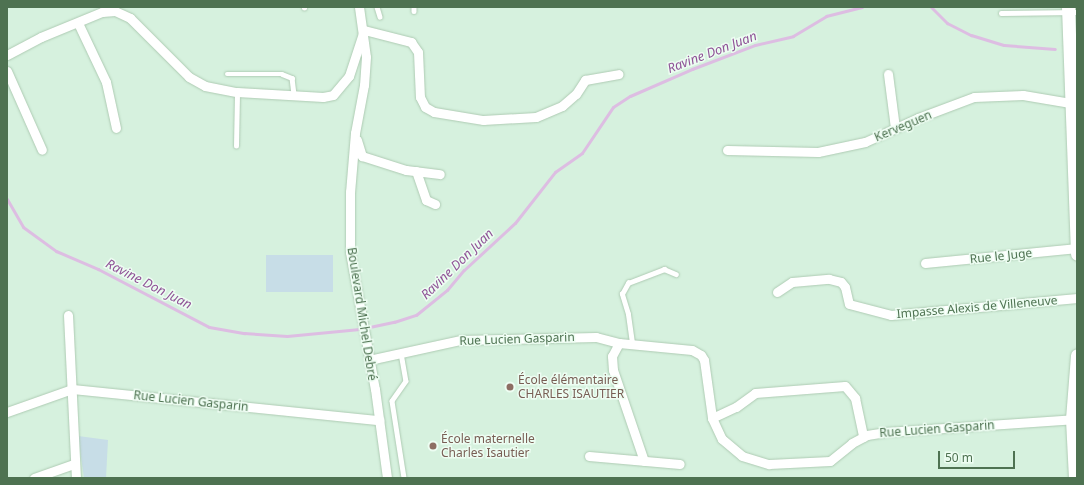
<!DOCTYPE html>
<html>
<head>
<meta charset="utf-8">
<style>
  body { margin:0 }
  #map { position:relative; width:1084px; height:485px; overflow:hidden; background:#e7faed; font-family:"Noto Sans",sans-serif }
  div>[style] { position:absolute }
  .residential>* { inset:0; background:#d6f1de }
  .green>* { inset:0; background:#c7dde7 }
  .stream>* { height:3px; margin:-1.5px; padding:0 1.5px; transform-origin:1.5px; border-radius:1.5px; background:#ddbde2 }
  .roads { filter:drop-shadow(0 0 1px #aecbb3) drop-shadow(0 0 1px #aecbb3) }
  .lane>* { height:4.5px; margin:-2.25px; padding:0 2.25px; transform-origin:2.25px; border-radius:2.25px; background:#fff }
  .street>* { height:9px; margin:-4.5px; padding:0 4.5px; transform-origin:4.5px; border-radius:4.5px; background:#fff }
  .secondary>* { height:13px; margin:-6.5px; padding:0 6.5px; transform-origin:6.5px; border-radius:6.5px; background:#fff }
  .dots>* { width:11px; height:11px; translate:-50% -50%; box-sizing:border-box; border:2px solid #edfdf2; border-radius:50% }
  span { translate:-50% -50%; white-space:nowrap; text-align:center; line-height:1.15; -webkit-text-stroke:3px #edfdf2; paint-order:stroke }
  .street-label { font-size:12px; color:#4e7251 }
  .education-label { font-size:12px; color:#785e54 }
  .left { translate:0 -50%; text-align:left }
  .water-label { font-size:13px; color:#8f5397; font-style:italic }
  .frame { position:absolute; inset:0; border:8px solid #4e7251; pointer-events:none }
  .scale { position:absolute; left:938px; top:451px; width:77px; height:18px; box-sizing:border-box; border:2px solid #4e7251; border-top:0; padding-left:5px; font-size:12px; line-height:14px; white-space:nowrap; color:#4e7251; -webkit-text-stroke:3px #edfdf2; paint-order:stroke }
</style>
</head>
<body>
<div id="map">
  <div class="residential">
    <div style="clip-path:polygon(7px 7px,1077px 7px,1077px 478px,7px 478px)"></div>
  </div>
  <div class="green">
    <div style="clip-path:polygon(266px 255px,333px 255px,333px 292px,266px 292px)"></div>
    <div style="clip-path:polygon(78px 436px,108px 440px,106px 478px,84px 478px)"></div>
  </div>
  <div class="stream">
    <div style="left:931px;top:7px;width:23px;rotate:45deg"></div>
    <div style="left:947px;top:23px;width:27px;rotate:27deg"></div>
    <div style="left:971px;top:35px;width:34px;rotate:17deg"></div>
    <div style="left:1004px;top:45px;width:51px;rotate:4.5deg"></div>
    <div style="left:7px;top:199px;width:32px;rotate:60deg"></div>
    <div style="left:23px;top:227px;width:41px;rotate:36deg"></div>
    <div style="left:56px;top:251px;width:46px;rotate:23.2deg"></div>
    <div style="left:98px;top:269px;width:125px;rotate:27.6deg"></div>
    <div style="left:209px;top:327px;width:36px;rotate:10deg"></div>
    <div style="left:244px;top:333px;width:43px;rotate:4deg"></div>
    <div style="left:287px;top:336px;width:73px;rotate:-5.5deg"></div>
    <div style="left:360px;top:329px;width:35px;rotate:-12deg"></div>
    <div style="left:394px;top:322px;width:23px;rotate:-18deg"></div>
    <div style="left:416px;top:315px;width:40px;rotate:-39deg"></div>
    <div style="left:447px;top:290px;width:26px;rotate:-50deg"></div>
    <div style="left:464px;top:270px;width:69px;rotate:-42.7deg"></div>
    <div style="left:515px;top:223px;width:65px;rotate:-51.9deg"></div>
    <div style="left:555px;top:172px;width:33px;rotate:-35deg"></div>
    <div style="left:582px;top:153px;width:55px;rotate:-56deg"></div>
    <div style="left:613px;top:107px;width:20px;rotate:-33deg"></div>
    <div style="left:630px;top:96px;width:68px;rotate:-23.5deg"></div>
    <div style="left:692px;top:69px;width:67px;rotate:-20.9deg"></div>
    <div style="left:755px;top:45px;width:39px;rotate:-13deg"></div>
    <div style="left:793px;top:36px;width:39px;rotate:-31deg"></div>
    <div style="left:826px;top:16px;width:37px;rotate:-14deg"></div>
  </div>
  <div class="roads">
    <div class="lane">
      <div style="left:377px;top:7px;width:10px;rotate:73deg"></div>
      <div style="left:414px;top:7px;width:4px;rotate:90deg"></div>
      <div style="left:304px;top:8px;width:1px;rotate:-90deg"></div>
      <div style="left:1001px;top:13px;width:76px;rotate:-0.8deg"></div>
      <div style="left:227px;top:74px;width:55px"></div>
      <div style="left:282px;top:74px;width:11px;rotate:22deg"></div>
      <div style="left:292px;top:78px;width:16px;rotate:83deg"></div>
      <div style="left:236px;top:146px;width:54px;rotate:-88.9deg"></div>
      <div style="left:632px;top:343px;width:29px;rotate:-98deg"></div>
      <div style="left:628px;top:314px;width:21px;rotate:-107deg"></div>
      <div style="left:622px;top:294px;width:13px;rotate:-61deg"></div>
      <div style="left:628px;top:283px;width:39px;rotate:-21deg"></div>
      <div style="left:664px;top:269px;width:13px;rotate:23deg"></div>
      <div style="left:401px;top:353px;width:28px;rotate:80deg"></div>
      <div style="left:406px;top:381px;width:24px;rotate:125deg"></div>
      <div style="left:392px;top:401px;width:78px;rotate:81.1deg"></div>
    </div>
    <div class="street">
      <div style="left:359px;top:7px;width:50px;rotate:82deg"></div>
      <div style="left:366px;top:57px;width:28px;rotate:94deg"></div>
      <div style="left:364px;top:85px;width:49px;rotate:100.6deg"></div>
      <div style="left:355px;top:133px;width:59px;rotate:94.8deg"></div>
      <div style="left:350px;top:192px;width:60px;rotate:90deg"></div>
      <div style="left:350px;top:252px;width:139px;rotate:79.7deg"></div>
      <div style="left:375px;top:389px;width:90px;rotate:82.3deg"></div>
      <div style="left:78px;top:23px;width:65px;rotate:64.6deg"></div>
      <div style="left:106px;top:82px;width:47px;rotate:77.7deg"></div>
      <div style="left:7px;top:55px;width:38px;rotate:-28deg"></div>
      <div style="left:41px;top:37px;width:66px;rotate:-22.3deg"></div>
      <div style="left:102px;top:12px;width:13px;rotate:-4deg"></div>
      <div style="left:115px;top:11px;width:17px;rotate:25deg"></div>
      <div style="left:130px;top:18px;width:83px;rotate:45deg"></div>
      <div style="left:189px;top:77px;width:18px;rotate:29deg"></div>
      <div style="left:205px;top:86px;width:33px;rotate:11deg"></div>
      <div style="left:237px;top:92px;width:86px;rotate:3.3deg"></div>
      <div style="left:323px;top:97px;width:10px;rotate:-11deg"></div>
      <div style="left:333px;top:95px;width:25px;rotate:-50deg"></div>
      <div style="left:349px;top:76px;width:48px;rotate:-71.9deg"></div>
      <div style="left:364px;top:30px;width:49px;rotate:14.3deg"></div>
      <div style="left:411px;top:42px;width:12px;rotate:55deg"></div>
      <div style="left:418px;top:52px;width:45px;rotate:87.5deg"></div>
      <div style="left:420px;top:97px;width:11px;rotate:63deg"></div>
      <div style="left:425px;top:107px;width:10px;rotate:29deg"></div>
      <div style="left:434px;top:112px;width:50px;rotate:9.3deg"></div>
      <div style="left:483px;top:120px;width:53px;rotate:-3.2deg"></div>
      <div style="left:536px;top:117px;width:28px;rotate:-23deg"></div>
      <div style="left:562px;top:106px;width:18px;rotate:-41deg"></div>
      <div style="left:576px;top:94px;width:17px;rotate:-57deg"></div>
      <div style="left:585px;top:80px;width:34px;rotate:-10deg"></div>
      <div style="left:7px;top:71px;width:86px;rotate:66.1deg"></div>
      <div style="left:888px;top:74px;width:54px;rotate:82.6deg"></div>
      <div style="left:357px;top:140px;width:17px;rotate:73deg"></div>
      <div style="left:362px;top:156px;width:46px;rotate:17.7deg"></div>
      <div style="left:406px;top:170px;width:34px;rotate:7deg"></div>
      <div style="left:727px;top:150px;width:91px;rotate:1.3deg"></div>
      <div style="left:818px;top:152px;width:48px;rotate:-12deg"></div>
      <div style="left:865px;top:142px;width:58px;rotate:-24.4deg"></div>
      <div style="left:918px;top:118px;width:60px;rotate:-20.6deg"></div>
      <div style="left:974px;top:97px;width:49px;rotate:-2.3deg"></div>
      <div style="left:1023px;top:95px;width:54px;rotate:9.6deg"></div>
      <div style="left:416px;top:171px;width:31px;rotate:71deg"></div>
      <div style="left:426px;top:200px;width:10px;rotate:24deg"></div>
      <div style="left:925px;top:263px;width:153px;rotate:-5.6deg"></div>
      <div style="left:777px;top:292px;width:18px;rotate:-34deg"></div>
      <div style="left:792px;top:282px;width:37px;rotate:-5deg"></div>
      <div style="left:829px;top:279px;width:12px;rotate:14deg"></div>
      <div style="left:841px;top:282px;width:6px;rotate:51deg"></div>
      <div style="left:845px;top:287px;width:17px;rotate:77deg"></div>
      <div style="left:849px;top:304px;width:43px;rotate:14.7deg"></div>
      <div style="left:891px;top:315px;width:187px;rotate:-5.2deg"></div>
      <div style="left:68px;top:315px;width:163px;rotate:87.2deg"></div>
      <div style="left:619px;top:343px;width:15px;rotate:118deg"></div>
      <div style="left:612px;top:356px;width:14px;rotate:86deg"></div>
      <div style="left:613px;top:370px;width:96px;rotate:71.2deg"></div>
      <div style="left:369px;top:360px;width:94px;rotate:-12.3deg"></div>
      <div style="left:461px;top:340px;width:135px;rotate:-1.3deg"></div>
      <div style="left:596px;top:337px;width:24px;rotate:15deg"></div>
      <div style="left:619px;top:343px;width:73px;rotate:5.5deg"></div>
      <div style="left:692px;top:350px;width:10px;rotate:29deg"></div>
      <div style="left:701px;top:355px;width:6px;rotate:59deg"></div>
      <div style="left:704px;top:360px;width:59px;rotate:82.1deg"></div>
      <div style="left:712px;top:418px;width:23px;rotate:65deg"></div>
      <div style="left:722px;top:439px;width:26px;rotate:40deg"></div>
      <div style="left:742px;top:456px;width:28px;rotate:17deg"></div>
      <div style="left:769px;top:464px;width:61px;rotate:-2.8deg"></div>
      <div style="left:830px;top:461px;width:28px;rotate:-39deg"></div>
      <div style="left:852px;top:443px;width:17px;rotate:-28deg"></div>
      <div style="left:867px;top:435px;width:19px;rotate:-9deg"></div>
      <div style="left:886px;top:432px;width:191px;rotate:-3.9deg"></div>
      <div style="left:7px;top:412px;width:69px;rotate:-19.5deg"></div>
      <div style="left:72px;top:389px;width:309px;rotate:5.8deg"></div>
      <div style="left:712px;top:418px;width:26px;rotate:-25deg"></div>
      <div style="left:736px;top:407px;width:24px;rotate:-36deg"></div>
      <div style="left:755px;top:393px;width:90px;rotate:-4.4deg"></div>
      <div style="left:845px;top:386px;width:16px;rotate:50deg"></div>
      <div style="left:855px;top:398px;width:40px;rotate:78deg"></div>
      <div style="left:589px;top:456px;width:91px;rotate:5deg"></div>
      <div style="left:34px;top:478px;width:42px;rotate:-19.3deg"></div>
    </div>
    <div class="secondary">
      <div style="left:1068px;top:7px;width:247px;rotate:87.9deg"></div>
      <div style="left:1075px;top:478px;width:59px;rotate:-92.9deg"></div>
      <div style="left:1072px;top:419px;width:64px;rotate:-85.5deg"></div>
    </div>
  </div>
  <div class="dots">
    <div style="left:510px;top:387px;background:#8d6e63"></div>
    <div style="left:433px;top:446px;background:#8d6e63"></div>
  </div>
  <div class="street-label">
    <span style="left:903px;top:126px;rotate:-23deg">Kerveguen</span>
    <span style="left:1001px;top:256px;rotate:-6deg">Rue le Juge</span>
    <span style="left:977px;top:307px;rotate:-5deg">Impasse Alexis de Villeneuve</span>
    <span style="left:362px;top:314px;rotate:81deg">Boulevard Michel Debré</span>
    <span style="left:517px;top:339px;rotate:-2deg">Rue Lucien Gasparin</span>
    <span style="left:191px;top:401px;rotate:6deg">Rue Lucien Gasparin</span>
    <span style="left:937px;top:429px;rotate:-4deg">Rue Lucien Gasparin</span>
  </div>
  <div class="education-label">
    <span class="left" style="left:518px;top:387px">École élémentaire<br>CHARLES ISAUTIER</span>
    <span class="left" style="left:441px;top:446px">École maternelle<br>Charles Isautier</span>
  </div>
  <div class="water-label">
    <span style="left:712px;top:52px;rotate:-21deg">Ravine Don Juan</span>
    <span style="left:457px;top:264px;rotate:-44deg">Ravine Don Juan</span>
    <span style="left:149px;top:284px;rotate:27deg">Ravine Don Juan</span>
  </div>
  <div class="frame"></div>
  <div class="scale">50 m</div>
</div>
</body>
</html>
